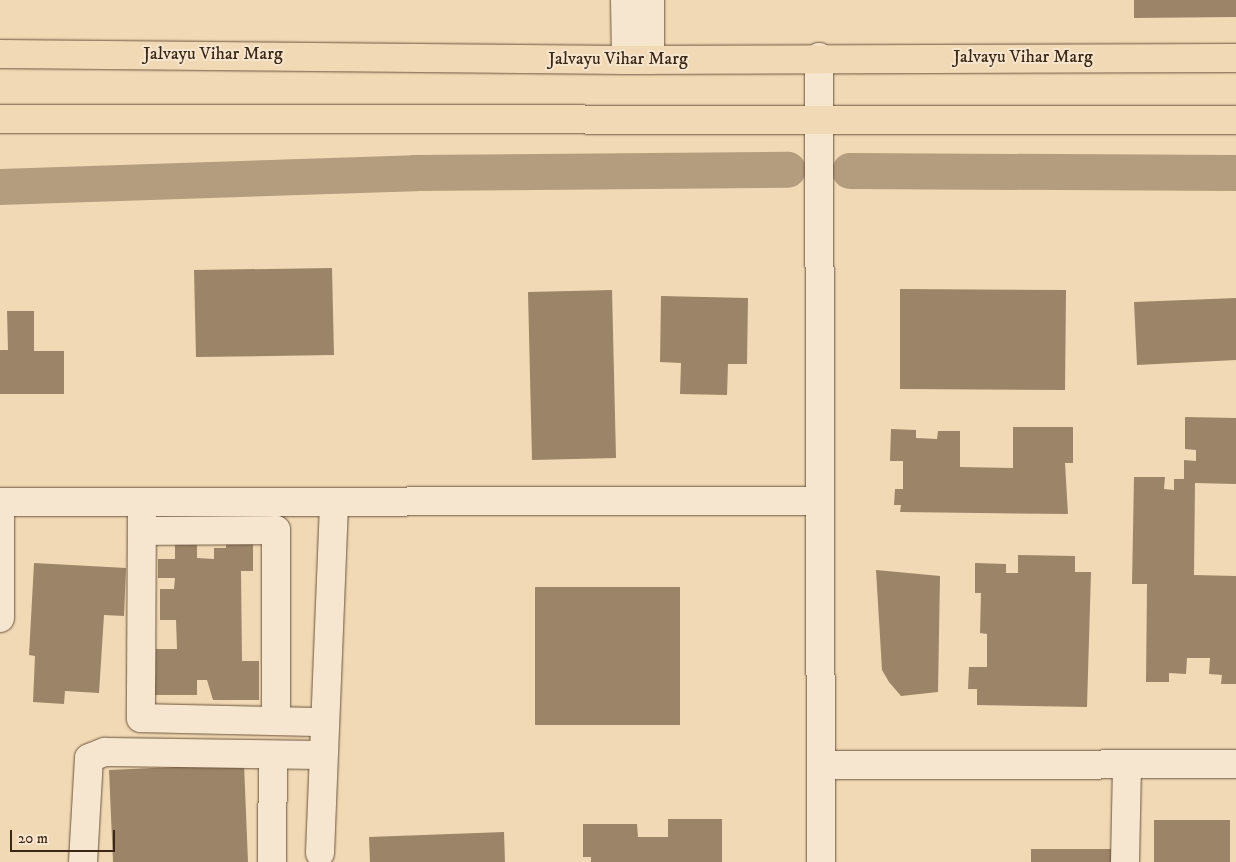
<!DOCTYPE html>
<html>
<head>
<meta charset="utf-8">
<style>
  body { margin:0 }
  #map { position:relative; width:1236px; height:862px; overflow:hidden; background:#f2d9b5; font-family:"IM FELL DW Pica",serif }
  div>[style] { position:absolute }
  .stream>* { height:10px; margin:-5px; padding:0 5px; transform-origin:5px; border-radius:5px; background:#b49c7e }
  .canal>* { height:36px; margin:-18px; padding:0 18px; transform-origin:18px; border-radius:18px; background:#b49c7e }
  .building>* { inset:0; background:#9b8468 }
  .roads { filter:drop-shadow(0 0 1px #6a543c) drop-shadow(0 0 1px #6a543c) }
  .minor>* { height:28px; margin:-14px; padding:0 14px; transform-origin:14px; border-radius:14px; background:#f7e6cf }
  .major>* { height:28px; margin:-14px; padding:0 14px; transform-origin:14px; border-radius:14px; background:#f2d9b5 }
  span { translate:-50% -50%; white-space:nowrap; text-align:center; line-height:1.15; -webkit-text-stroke:4px #f7e6cf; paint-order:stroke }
  .street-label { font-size:18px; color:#3c2714 }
  .scale { position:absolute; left:10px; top:830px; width:105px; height:22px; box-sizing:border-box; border:2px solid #3c2714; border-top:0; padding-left:6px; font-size:15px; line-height:18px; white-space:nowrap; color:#3c2714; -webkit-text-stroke:4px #f7e6cf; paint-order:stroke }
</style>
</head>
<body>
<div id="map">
  <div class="stream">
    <div style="left:788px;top:170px;width:62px;rotate:0.9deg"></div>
  </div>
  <div class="canal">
    <div style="left:850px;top:171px;width:386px;rotate:0.3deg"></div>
    <div style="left:0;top:187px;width:415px;rotate:-1.9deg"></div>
    <div style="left:415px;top:173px;width:373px;rotate:-0.5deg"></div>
  </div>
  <div class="building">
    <div style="clip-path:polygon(1134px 0,1236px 0,1236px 17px,1134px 18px)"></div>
    <div style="clip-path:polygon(332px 268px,334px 355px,196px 357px,194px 270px)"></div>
    <div style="clip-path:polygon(900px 289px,1066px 290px,1065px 390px,900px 389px)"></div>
    <div style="clip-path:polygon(612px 290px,616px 458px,532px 460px,528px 292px)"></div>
    <div style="clip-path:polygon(661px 296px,748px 298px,747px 364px,728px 364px,727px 395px,680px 394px,681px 363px,660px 362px)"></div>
    <div style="clip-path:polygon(1236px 298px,1236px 360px,1137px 365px,1134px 302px)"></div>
    <div style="clip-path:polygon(7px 311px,34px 311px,34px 351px,64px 351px,64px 394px,0 394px,0 350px,8px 350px)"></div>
    <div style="clip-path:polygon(1185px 417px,1236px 418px,1236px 484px,1195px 483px,1194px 575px,1236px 576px,1236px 684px,1221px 684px,1222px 675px,1209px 674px,1210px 658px,1187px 658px,1186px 674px,1169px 673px,1169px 682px,1146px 682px,1147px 584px,1132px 584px,1134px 477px,1165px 477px,1164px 489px,1174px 490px,1174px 479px,1184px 479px,1184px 460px,1196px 461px,1196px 450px,1185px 449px)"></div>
    <div style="clip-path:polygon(1013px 427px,1073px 427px,1073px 463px,1065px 463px,1068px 514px,900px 512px,901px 505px,894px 505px,895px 489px,903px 489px,903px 461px,890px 461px,891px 429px,916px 430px,916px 438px,937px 439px,938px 431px,960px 431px,960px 467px,1013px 468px)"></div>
    <div style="clip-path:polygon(175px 538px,197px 538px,197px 558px,214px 559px,214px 548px,226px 548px,226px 540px,253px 540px,253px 571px,241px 571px,242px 661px,259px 661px,259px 700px,213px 700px,207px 680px,197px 680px,197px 695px,155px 695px,156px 649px,177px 649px,176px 620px,160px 620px,160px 589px,174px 589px,175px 578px,158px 578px,158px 559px,175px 559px)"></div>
    <div style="clip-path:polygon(1018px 555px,1075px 556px,1075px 572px,1091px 572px,1087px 707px,977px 705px,977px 689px,968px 689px,969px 667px,987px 667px,987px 634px,980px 633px,981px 593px,975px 593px,975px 563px,1006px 564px,1006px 573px,1018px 573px)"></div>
    <div style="clip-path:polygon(34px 563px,126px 568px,124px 616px,104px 615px,99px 693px,65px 691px,64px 704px,33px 702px,35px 656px,29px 655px)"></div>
    <div style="clip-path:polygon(876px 570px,940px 576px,938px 692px,901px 696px,889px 682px,882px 670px)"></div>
    <div style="clip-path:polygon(535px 587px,680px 587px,680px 725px,535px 725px)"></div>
    <div style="clip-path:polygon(244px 764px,248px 862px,113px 862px,109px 770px)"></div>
    <div style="clip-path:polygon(668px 819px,722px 819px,722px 862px,591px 862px,591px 857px,583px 857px,583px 824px,637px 824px,638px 837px,668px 837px)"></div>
    <div style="clip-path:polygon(1154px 820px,1230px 820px,1230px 862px,1154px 862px)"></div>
    <div style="clip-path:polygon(504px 832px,505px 862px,370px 862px,369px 837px)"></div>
    <div style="clip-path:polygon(1031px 849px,1112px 849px,1112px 862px,1031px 862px)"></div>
  </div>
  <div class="roads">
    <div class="minor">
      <div style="left:625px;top:0;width:60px;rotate:89deg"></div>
      <div style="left:819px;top:57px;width:805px;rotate:89.86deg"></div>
      <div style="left:650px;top:60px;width:60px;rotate:-90deg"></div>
      <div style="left:142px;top:502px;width:216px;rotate:90.3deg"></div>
      <div style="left:141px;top:718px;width:183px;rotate:1.3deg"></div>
      <div style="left:142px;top:531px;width:134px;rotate:-0.4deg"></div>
      <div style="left:276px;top:530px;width:190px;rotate:90deg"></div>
      <div style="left:0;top:618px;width:116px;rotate:-90deg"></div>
      <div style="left:0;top:502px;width:820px;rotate:-0.07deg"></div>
      <div style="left:821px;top:765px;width:415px;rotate:-0.1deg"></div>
      <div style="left:320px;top:853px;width:351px;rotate:-87.7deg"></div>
      <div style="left:83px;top:862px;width:104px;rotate:-86.7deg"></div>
      <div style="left:89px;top:758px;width:17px;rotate:-21deg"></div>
      <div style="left:105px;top:752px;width:218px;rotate:0.8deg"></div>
      <div style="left:272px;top:862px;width:107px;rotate:-89.5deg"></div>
      <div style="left:1125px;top:862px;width:97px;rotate:-88.8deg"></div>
    </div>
    <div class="major">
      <div style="left:0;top:54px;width:626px;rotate:0.55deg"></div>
      <div style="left:626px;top:60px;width:610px;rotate:-0.19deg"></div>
      <div style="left:0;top:119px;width:1236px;rotate:0.05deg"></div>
    </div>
  </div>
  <div class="street-label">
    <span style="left:213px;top:54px">Jalvayu Vihar Marg</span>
    <span style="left:1023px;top:57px">Jalvayu Vihar Marg</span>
    <span style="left:618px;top:59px">Jalvayu Vihar Marg</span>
  </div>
  <div class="scale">20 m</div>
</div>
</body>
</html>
